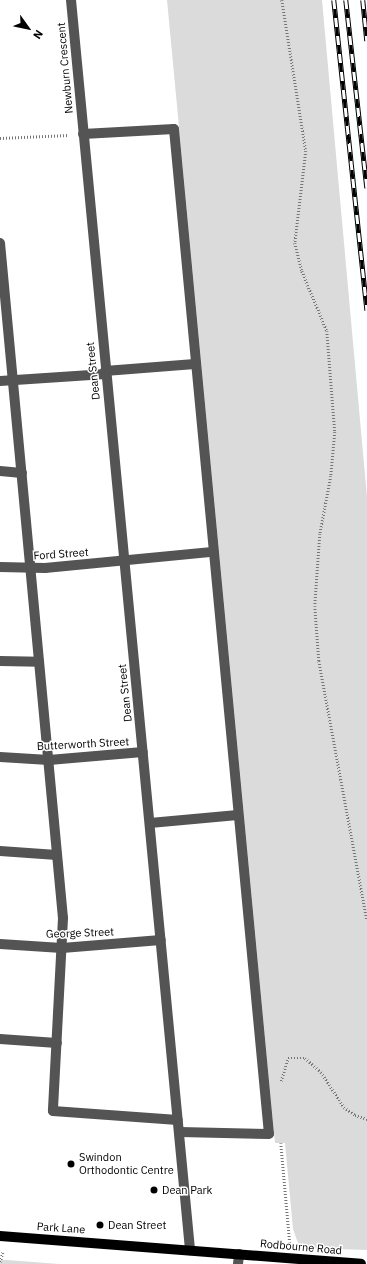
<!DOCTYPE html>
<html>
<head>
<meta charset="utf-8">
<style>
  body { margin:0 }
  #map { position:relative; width:367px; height:1264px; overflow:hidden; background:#fff; font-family:"IBM Plex Sans",sans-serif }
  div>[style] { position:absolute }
  .green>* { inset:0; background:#dbdbdb }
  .path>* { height:2.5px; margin-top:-1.25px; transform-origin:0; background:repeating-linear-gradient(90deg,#767676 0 1px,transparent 0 3px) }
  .minor>* { height:10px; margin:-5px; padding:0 5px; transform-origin:5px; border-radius:5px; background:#545454 }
  .major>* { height:10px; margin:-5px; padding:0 5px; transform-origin:5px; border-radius:5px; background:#000 }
  .rail>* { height:4.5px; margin-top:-2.25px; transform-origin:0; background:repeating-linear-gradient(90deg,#fff 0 9px,#000 0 18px); box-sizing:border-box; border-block:1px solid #000 }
  .dots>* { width:11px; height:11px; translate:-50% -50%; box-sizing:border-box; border:2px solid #fff; border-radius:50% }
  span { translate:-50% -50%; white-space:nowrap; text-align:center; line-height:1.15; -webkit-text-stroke:3px #fff; paint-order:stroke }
  .street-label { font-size:11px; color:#000 }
  .poi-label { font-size:11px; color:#000 }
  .left { translate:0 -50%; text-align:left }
  .north { position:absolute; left:8px; top:8px; width:40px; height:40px; -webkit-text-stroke:3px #fff; paint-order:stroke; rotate:123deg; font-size:11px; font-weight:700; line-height:16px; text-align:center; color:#000 }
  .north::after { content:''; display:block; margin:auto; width:14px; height:18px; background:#000; clip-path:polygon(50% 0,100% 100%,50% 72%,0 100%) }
</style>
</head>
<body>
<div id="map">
  <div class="green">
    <div style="clip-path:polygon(167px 0,322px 0,367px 497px,367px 1250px,307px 1248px,298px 1243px,293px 1229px,285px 1143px,275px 1143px)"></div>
    <div style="clip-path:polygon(0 1260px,7px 1260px,59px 1264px,0 1264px)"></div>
  </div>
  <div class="path">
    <div style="left:282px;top:0;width:153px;rotate:81deg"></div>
    <div style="left:306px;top:151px;width:93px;rotate:96.8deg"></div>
    <div style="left:295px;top:243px;width:29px;rotate:76deg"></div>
    <div style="left:302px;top:271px;width:65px;rotate:67.4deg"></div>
    <div style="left:327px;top:331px;width:101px;rotate:85.5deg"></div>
    <div style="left:335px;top:432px;width:44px;rotate:95.2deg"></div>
    <div style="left:331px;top:476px;width:59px;rotate:100.7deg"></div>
    <div style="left:320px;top:534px;width:72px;rotate:94deg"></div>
    <div style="left:315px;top:606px;width:55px;rotate:85.8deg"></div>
    <div style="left:319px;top:661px;width:262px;rotate:79.5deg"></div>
    <div style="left:0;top:138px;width:69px;rotate:-2.5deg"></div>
    <div style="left:281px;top:1081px;width:24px;rotate:-73deg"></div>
    <div style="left:288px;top:1058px;width:17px"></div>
    <div style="left:305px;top:1058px;width:21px;rotate:41deg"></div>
    <div style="left:321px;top:1072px;width:42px;rotate:56.7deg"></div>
    <div style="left:344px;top:1107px;width:14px;rotate:36deg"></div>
    <div style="left:355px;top:1115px;width:13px;rotate:18deg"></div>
    <div style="left:281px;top:1143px;width:101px;rotate:84.9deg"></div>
    <div style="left:0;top:1262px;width:11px;rotate:-75deg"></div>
  </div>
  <div class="minor">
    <div style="left:71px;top:0;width:1256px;rotate:84.56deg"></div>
    <div style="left:83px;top:134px;width:91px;rotate:-3.1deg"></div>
    <div style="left:174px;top:129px;width:1009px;rotate:84.6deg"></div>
    <div style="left:269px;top:1134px;width:89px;rotate:-178.7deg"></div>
    <div style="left:0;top:243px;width:678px;rotate:84.67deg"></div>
    <div style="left:63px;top:918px;width:193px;rotate:93deg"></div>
    <div style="left:53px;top:1111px;width:125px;rotate:4.1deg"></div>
    <div style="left:105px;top:371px;width:90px;rotate:-4.4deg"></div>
    <div style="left:0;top:381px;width:106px;rotate:-3.8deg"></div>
    <div style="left:0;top:471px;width:22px;rotate:5deg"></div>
    <div style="left:0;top:567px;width:45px;rotate:1.3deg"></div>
    <div style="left:45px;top:568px;width:168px;rotate:-5.5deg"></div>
    <div style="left:0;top:661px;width:39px;rotate:1deg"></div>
    <div style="left:0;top:757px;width:49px;rotate:3.5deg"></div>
    <div style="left:49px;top:760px;width:94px;rotate:-4.9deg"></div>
    <div style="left:150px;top:823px;width:88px;rotate:-5.2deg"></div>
    <div style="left:0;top:851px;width:57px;rotate:4deg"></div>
    <div style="left:0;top:944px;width:62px;rotate:3.7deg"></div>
    <div style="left:62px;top:948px;width:99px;rotate:-4.6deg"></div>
    <div style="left:0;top:1039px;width:57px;rotate:4deg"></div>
    <div style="left:238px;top:1264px;width:10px;rotate:-84deg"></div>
  </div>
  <div class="major">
    <div style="left:0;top:1236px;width:362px;rotate:4.4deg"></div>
  </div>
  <div class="rail">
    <div style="left:334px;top:0;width:312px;rotate:83.9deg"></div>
    <div style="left:346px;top:0;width:189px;rotate:83.6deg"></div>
    <div style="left:363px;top:0;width:41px;rotate:84.4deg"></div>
  </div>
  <div class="dots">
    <div style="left:71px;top:1164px;background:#000"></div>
    <div style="left:154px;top:1190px;background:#000"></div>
    <div style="left:100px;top:1225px;background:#000"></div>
  </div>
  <div class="street-label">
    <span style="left:65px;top:68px;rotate:-95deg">Newburn Crescent</span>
    <span style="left:93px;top:371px;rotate:-96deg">Dean Street</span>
    <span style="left:61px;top:554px;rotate:-4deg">Ford Street</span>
    <span style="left:125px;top:693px;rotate:-96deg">Dean Street</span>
    <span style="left:83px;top:744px;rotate:-3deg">Butterworth Street</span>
    <span style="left:80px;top:933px;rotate:-2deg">George Street</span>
    <span style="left:61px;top:1228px;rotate:4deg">Park Lane</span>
    <span style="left:301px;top:1247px;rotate:5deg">Rodbourne Road</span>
  </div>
  <div class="poi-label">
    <span class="left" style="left:79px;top:1164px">Swindon<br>Orthodontic Centre</span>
    <span class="left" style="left:162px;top:1190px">Dean Park</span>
    <span class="left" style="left:108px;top:1225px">Dean Street</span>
  </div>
  <div class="north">N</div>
</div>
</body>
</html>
